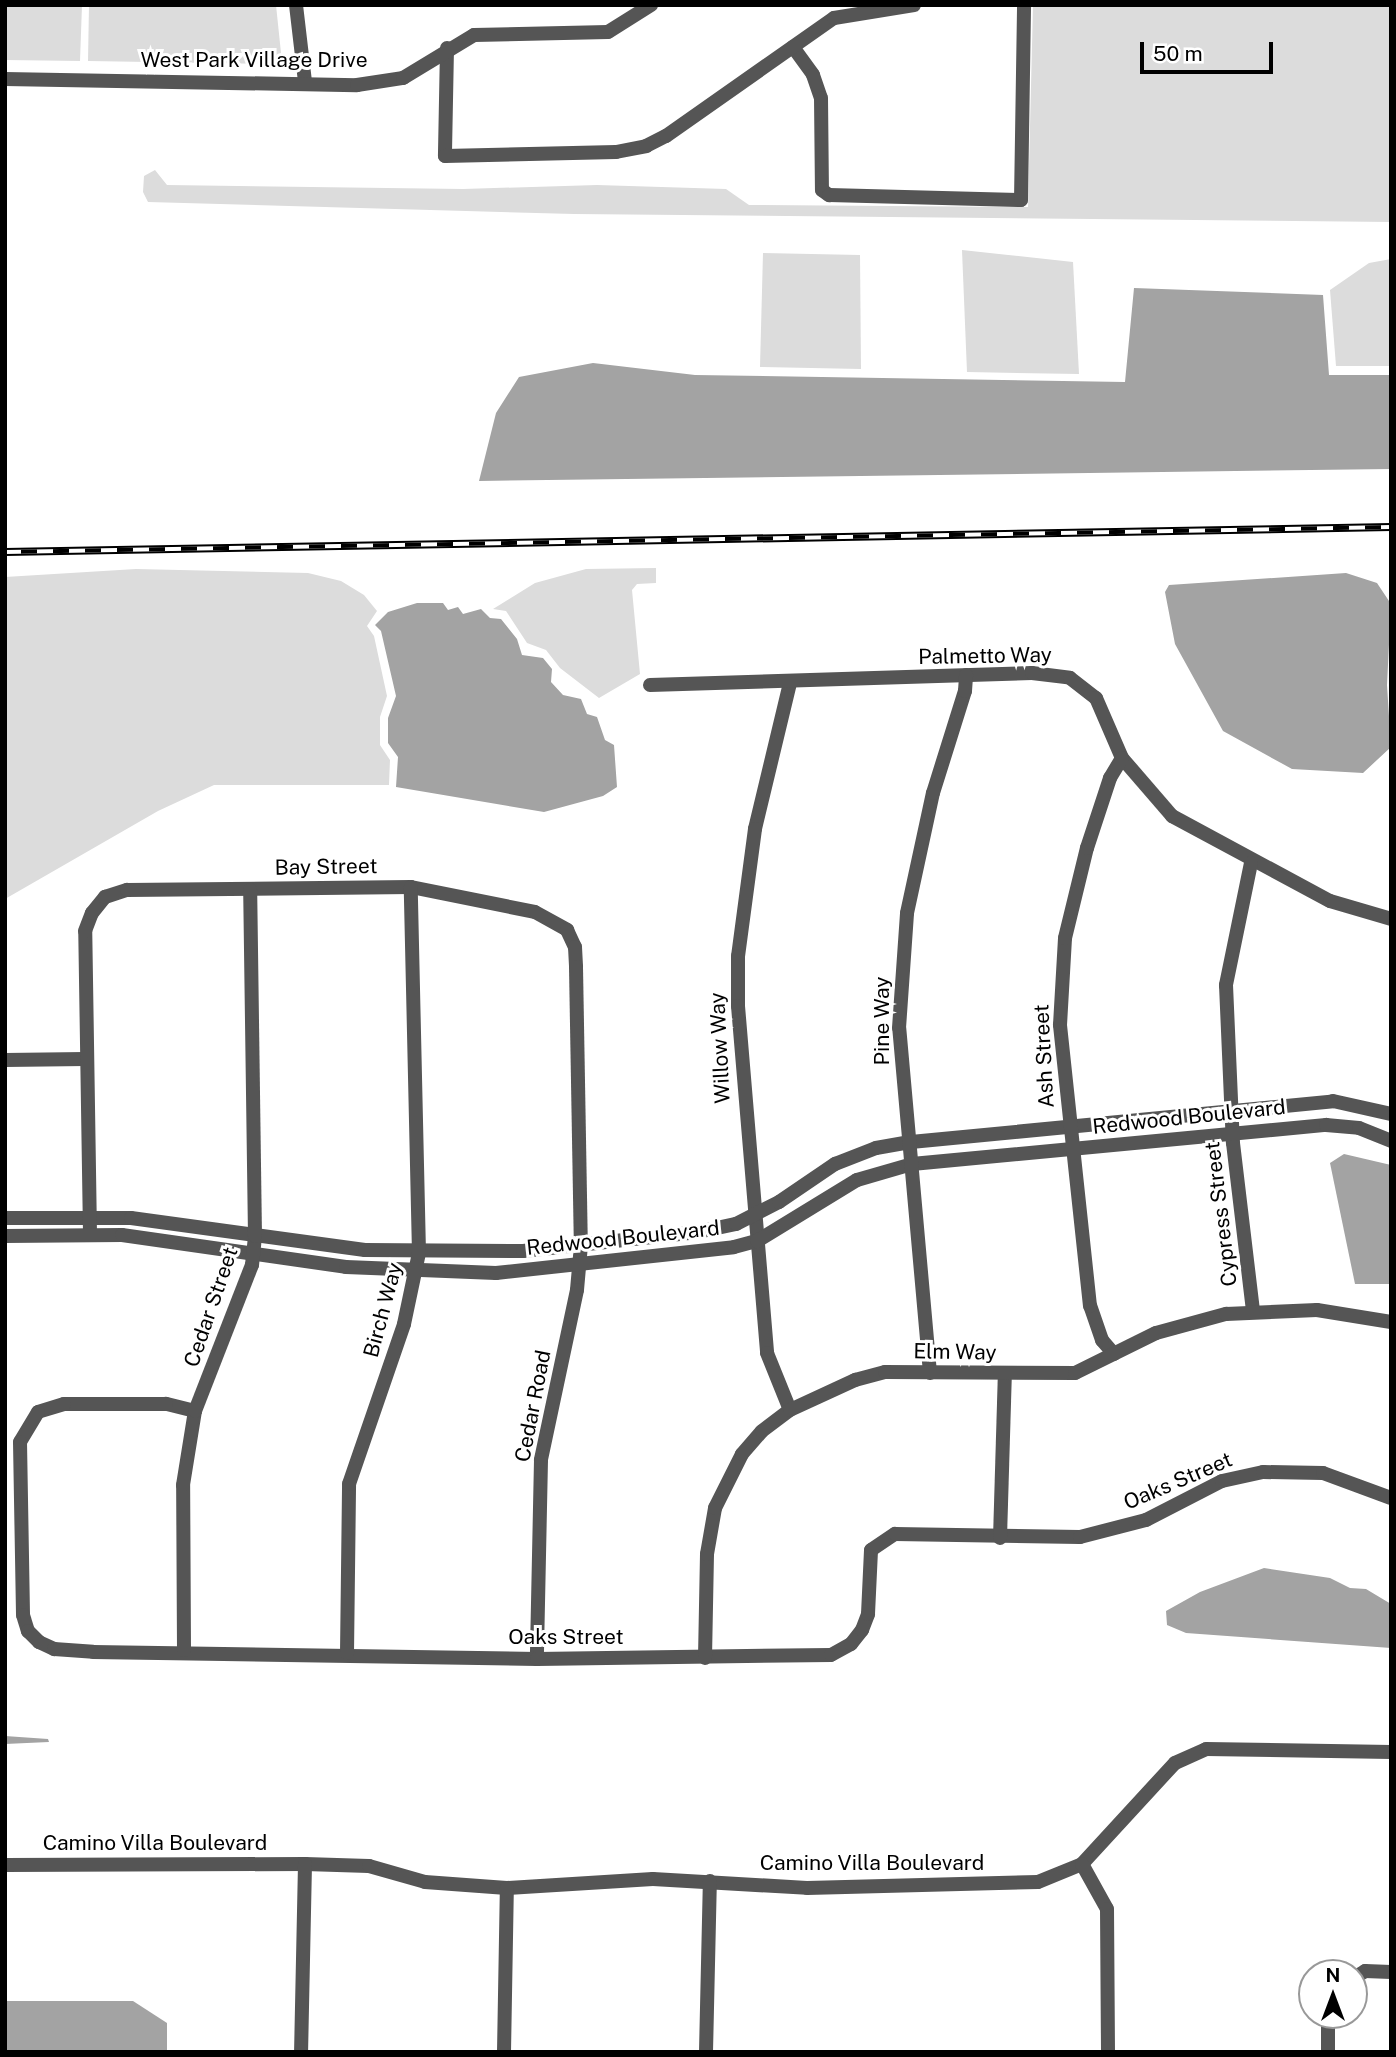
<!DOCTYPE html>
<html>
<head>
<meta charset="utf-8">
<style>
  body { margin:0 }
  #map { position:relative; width:1396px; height:2057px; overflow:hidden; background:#fff; font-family:"Public Sans",sans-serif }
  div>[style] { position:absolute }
  .green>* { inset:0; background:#dcdcdc }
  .water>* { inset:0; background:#a3a3a3 }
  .minor>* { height:14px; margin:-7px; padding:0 7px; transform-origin:7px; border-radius:7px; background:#555 }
  .rail>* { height:8px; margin-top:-4px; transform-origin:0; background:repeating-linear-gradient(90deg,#fff 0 16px,#000 0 32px); box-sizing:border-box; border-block:2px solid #000 }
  span { translate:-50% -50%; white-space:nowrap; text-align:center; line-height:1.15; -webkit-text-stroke:6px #fff; paint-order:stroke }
  .street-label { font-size:21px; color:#000 }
  .frame { position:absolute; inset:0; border:7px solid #000; pointer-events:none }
  .north { position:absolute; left:1298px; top:1959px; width:70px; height:70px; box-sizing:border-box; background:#fff; border:2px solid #999; border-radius:50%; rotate:0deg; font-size:19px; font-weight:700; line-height:28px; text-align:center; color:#000 }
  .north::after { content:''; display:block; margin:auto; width:24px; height:32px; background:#000; clip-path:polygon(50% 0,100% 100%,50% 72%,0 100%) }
  .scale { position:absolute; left:1140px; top:42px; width:133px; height:32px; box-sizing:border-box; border:4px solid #000; border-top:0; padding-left:9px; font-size:21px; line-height:24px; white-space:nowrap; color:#000; -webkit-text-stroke:5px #fff; paint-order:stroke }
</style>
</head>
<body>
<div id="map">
  <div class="green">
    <div style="clip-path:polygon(5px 5px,82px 5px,80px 61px,5px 60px)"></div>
    <div style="clip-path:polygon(89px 5px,276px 5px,281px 53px,271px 64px,88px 61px)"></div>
    <div style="clip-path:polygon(1033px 5px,1391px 5px,1391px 222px,574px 214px,148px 202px,143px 192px,144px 176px,155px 170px,167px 185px,463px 189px,597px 185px,726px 189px,749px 205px,1028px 207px)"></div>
    <div style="clip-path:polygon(962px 250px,1073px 262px,1079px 374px,967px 372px)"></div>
    <div style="clip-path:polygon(763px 253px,860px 255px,861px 369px,760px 367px)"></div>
    <div style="clip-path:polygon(1391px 259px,1391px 366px,1336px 366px,1330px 290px,1369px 263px)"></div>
    <div style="clip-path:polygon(656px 568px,656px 583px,637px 584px,632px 590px,640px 674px,599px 698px,560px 668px,546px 650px,527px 643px,506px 611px,493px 609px,535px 583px,586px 569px)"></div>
    <div style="clip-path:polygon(136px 569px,308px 573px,341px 581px,364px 595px,377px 611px,367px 626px,374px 636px,387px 696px,380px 717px,380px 745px,390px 760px,389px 785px,214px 785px,158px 811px,5px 899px,5px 577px)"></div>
  </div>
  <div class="water">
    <div style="clip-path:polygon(1134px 288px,1323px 295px,1329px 375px,1391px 375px,1391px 469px,479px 481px,496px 413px,519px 377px,593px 363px,695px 375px,1125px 382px)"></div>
    <div style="clip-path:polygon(1346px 573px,1377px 583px,1391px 604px,1387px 685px,1391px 747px,1363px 773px,1292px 769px,1223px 731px,1175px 644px,1165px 592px,1169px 585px)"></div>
    <div style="clip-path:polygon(417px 603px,443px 603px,448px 610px,458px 607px,463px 614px,481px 609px,490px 618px,501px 619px,517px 639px,522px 655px,543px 658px,552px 669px,551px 682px,563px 695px,581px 699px,587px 714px,597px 717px,605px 740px,614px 745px,617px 787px,603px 796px,544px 812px,396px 787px,398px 757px,388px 743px,388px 718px,396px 696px,381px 631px,375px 625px,388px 612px)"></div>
    <div style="clip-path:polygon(1344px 1154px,1391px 1165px,1391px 1284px,1355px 1284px,1330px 1163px)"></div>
    <div style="clip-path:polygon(1264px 1568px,1330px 1578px,1350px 1588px,1366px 1589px,1391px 1604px,1391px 1648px,1186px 1633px,1167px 1625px,1166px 1611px,1200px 1592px)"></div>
    <div style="clip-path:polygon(5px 1736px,48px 1739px,49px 1742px,5px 1744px)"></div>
    <div style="clip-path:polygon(5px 2001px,133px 2001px,167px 2023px,167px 2052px,5px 2052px)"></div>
  </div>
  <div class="minor">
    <div style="left:296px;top:5px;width:78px;rotate:83.3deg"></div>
    <div style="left:793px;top:47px;width:34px;rotate:54deg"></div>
    <div style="left:813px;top:75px;width:24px;rotate:71deg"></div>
    <div style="left:821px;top:98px;width:92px;rotate:89.4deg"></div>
    <div style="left:822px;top:190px;width:9px;rotate:36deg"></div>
    <div style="left:829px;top:195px;width:192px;rotate:1.5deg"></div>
    <div style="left:1021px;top:200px;width:195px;rotate:-89.1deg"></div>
    <div style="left:447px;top:48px;width:108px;rotate:91.1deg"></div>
    <div style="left:445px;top:156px;width:171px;rotate:-1.3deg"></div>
    <div style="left:616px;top:152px;width:31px;rotate:-11deg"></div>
    <div style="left:646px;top:146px;width:22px;rotate:-27deg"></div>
    <div style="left:666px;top:136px;width:205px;rotate:-35.1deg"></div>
    <div style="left:834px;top:18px;width:81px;rotate:-9.2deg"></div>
    <div style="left:5px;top:79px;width:352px;rotate:1deg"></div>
    <div style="left:357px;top:85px;width:47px;rotate:-8.7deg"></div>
    <div style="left:403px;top:78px;width:83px;rotate:-31.2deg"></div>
    <div style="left:474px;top:35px;width:134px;rotate:-1.3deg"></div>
    <div style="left:608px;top:32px;width:51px;rotate:-32.1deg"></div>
    <div style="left:790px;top:683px;width:150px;rotate:103.5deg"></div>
    <div style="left:755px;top:829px;width:128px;rotate:97.6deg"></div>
    <div style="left:738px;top:956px;width:50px;rotate:90deg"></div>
    <div style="left:738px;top:1006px;width:348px;rotate:85.2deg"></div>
    <div style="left:767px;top:1353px;width:61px;rotate:68deg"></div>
    <div style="left:650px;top:685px;width:382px;rotate:-1.8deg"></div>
    <div style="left:1032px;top:673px;width:38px;rotate:7deg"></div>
    <div style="left:1070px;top:678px;width:33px;rotate:38deg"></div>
    <div style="left:1096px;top:698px;width:65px;rotate:66.6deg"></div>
    <div style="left:1122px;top:758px;width:77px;rotate:49.2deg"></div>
    <div style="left:1172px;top:816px;width:179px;rotate:28.3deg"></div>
    <div style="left:1330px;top:901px;width:64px;rotate:16.4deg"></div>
    <div style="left:1251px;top:863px;width:125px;rotate:101.6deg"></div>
    <div style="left:1226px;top:985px;width:158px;rotate:87.5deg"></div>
    <div style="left:1233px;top:1143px;width:169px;rotate:83.2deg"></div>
    <div style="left:5px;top:1060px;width:80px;rotate:-0.7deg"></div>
    <div style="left:5px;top:1218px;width:126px"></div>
    <div style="left:131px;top:1218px;width:236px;rotate:7.8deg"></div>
    <div style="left:365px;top:1250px;width:158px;rotate:0.4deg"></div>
    <div style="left:523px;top:1251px;width:176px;rotate:-6.2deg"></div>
    <div style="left:698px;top:1232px;width:39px;rotate:-12deg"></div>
    <div style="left:736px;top:1224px;width:48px;rotate:-27.1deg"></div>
    <div style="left:779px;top:1202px;width:68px;rotate:-34.2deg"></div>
    <div style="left:835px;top:1164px;width:44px;rotate:-21.3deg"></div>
    <div style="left:876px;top:1148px;width:36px;rotate:-10deg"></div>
    <div style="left:911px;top:1142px;width:424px;rotate:-5.5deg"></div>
    <div style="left:1333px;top:1101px;width:59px;rotate:12.6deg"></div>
    <div style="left:90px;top:1234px;width:303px;rotate:-90.9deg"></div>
    <div style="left:85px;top:931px;width:19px;rotate:-69deg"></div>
    <div style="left:92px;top:913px;width:21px;rotate:-51deg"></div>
    <div style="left:105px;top:897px;width:23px;rotate:-18deg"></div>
    <div style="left:127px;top:890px;width:284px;rotate:-0.6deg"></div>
    <div style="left:411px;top:887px;width:126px;rotate:11.4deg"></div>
    <div style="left:535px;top:912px;width:37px;rotate:29deg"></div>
    <div style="left:567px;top:930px;width:19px;rotate:65deg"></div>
    <div style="left:575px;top:947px;width:20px;rotate:87deg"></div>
    <div style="left:576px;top:967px;width:278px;rotate:89deg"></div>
    <div style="left:581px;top:1245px;width:45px;rotate:95.1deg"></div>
    <div style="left:577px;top:1290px;width:174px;rotate:102deg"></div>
    <div style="left:541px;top:1460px;width:199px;rotate:91.2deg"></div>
    <div style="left:5px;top:1236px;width:117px;rotate:-0.5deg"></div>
    <div style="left:122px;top:1235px;width:226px;rotate:8.1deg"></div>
    <div style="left:346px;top:1267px;width:150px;rotate:2.3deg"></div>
    <div style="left:496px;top:1273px;width:239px;rotate:-6.2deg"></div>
    <div style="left:734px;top:1247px;width:24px;rotate:-15deg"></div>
    <div style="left:757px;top:1241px;width:117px;rotate:-31.4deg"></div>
    <div style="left:857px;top:1180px;width:57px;rotate:-16.2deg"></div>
    <div style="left:912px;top:1164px;width:416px;rotate:-5.4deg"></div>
    <div style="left:1326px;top:1125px;width:33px;rotate:5deg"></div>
    <div style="left:1359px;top:1128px;width:35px;rotate:22deg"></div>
    <div style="left:1114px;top:1354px;width:18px;rotate:-131deg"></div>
    <div style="left:1102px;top:1340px;width:36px;rotate:-109deg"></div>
    <div style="left:1090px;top:1306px;width:283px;rotate:-96.1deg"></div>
    <div style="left:1060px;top:1025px;width:87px;rotate:-86.7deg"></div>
    <div style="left:1065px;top:938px;width:93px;rotate:-76.3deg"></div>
    <div style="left:1087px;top:848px;width:74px;rotate:-71.8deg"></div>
    <div style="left:1110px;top:778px;width:23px;rotate:-59deg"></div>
    <div style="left:930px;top:1373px;width:346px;rotate:-95.1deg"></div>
    <div style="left:899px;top:1028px;width:115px;rotate:-86deg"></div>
    <div style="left:907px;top:913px;width:123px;rotate:-77.8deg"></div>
    <div style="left:933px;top:793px;width:107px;rotate:-72.6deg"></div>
    <div style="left:965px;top:691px;width:16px;rotate:-86deg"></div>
    <div style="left:195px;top:1411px;width:30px;rotate:-166deg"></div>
    <div style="left:166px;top:1404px;width:102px;rotate:180deg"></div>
    <div style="left:64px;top:1404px;width:27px;rotate:163deg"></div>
    <div style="left:38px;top:1412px;width:35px;rotate:121deg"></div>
    <div style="left:20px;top:1442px;width:173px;rotate:89deg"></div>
    <div style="left:23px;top:1615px;width:17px;rotate:73deg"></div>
    <div style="left:28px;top:1631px;width:16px;rotate:45deg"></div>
    <div style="left:39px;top:1642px;width:17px;rotate:25deg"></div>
    <div style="left:54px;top:1649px;width:39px;rotate:4deg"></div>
    <div style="left:93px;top:1652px;width:444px;rotate:0.9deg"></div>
    <div style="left:537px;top:1659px;width:294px;rotate:-0.8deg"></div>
    <div style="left:831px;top:1655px;width:23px;rotate:-29deg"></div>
    <div style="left:851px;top:1644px;width:18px;rotate:-52deg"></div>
    <div style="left:862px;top:1630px;width:17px;rotate:-69deg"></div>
    <div style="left:868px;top:1614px;width:64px;rotate:-87.3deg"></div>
    <div style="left:871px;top:1550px;width:29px;rotate:-34deg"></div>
    <div style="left:895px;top:1534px;width:185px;rotate:0.9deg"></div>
    <div style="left:1080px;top:1537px;width:68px;rotate:-14.4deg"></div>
    <div style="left:1146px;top:1520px;width:85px;rotate:-27.2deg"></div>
    <div style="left:1222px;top:1481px;width:42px;rotate:-12.4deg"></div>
    <div style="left:1263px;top:1472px;width:60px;rotate:1deg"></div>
    <div style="left:1323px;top:1473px;width:72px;rotate:20.2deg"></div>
    <div style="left:1000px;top:1538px;width:164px;rotate:-88.3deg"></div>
    <div style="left:184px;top:1650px;width:165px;rotate:-90.3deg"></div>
    <div style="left:183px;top:1485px;width:75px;rotate:-80.8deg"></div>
    <div style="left:195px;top:1411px;width:157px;rotate:-68.7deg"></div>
    <div style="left:252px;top:1265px;width:29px;rotate:-84deg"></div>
    <div style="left:255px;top:1236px;width:346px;rotate:-90.8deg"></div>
    <div style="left:347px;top:1653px;width:169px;rotate:-89.3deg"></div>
    <div style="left:349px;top:1484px;width:169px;rotate:-71deg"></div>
    <div style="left:404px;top:1324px;width:73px;rotate:-78.1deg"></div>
    <div style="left:419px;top:1253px;width:366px;rotate:-91.3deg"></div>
    <div style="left:705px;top:1658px;width:104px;rotate:-88.9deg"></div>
    <div style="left:707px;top:1554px;width:47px;rotate:-80.1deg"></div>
    <div style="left:715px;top:1508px;width:60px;rotate:-63.4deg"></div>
    <div style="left:742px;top:1454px;width:30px;rotate:-49deg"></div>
    <div style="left:762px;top:1431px;width:35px;rotate:-37deg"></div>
    <div style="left:790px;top:1410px;width:72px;rotate:-24.8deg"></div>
    <div style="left:855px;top:1380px;width:31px;rotate:-15deg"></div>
    <div style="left:885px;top:1372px;width:190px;rotate:0.3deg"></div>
    <div style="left:1075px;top:1373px;width:90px;rotate:-26.3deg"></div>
    <div style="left:1156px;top:1333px;width:73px;rotate:-15.2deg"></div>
    <div style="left:1226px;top:1314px;width:91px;rotate:-2.5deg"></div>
    <div style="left:1317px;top:1310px;width:75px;rotate:9.2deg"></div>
    <div style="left:305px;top:1864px;width:64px;rotate:1.8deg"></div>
    <div style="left:369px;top:1866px;width:58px;rotate:15.9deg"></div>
    <div style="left:425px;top:1882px;width:82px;rotate:4.2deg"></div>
    <div style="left:507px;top:1888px;width:146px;rotate:-3.5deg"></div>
    <div style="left:653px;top:1879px;width:154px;rotate:3.3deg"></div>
    <div style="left:807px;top:1888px;width:231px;rotate:-1.5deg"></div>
    <div style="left:1038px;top:1882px;width:48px;rotate:-22.2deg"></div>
    <div style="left:1082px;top:1864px;width:137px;rotate:-47.4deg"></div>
    <div style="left:1175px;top:1763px;width:34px;rotate:-24deg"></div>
    <div style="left:1206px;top:1749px;width:185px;rotate:0.9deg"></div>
    <div style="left:1082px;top:1864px;width:51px;rotate:60.9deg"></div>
    <div style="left:1107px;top:1909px;width:143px;rotate:89.6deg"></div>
    <div style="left:5px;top:1865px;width:300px;rotate:-0.2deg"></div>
    <div style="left:305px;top:1864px;width:188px;rotate:91.2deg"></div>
    <div style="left:1354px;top:1978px;width:13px;rotate:-32deg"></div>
    <div style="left:1365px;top:1971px;width:26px;rotate:2deg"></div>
    <div style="left:504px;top:2052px;width:164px;rotate:-89deg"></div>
    <div style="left:706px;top:2052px;width:171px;rotate:-88.7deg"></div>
    <div style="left:1328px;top:2052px;width:37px;rotate:-90deg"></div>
  </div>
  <div class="rail">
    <div style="left:5px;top:552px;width:1386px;rotate:-1.03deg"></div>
  </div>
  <div class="street-label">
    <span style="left:254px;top:60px">West Park Village Drive</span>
    <span style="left:985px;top:656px;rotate:-1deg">Palmetto Way</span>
    <span style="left:326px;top:867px;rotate:-1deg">Bay Street</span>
    <span style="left:882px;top:1021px;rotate:-90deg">Pine Way</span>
    <span style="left:720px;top:1048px;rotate:-93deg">Willow Way</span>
    <span style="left:1044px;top:1056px;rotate:-93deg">Ash Street</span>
    <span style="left:1189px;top:1117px;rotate:-6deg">Redwood Boulevard</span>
    <span style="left:1221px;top:1214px;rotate:-97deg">Cypress Street</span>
    <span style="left:623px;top:1238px;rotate:-6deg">Redwood Boulevard</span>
    <span style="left:211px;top:1307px;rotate:-71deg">Cedar Street</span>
    <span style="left:383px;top:1310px;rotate:-75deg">Birch Way</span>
    <span style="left:955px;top:1352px;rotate:1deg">Elm Way</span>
    <span style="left:533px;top:1406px;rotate:-79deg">Cedar Road</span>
    <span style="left:1178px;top:1481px;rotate:-23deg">Oaks Street</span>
    <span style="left:566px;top:1637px">Oaks Street</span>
    <span style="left:155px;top:1843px">Camino Villa Boulevard</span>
    <span style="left:872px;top:1863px">Camino Villa Boulevard</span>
  </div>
  <div class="frame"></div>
  <div class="north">N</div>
  <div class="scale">50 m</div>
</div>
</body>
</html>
